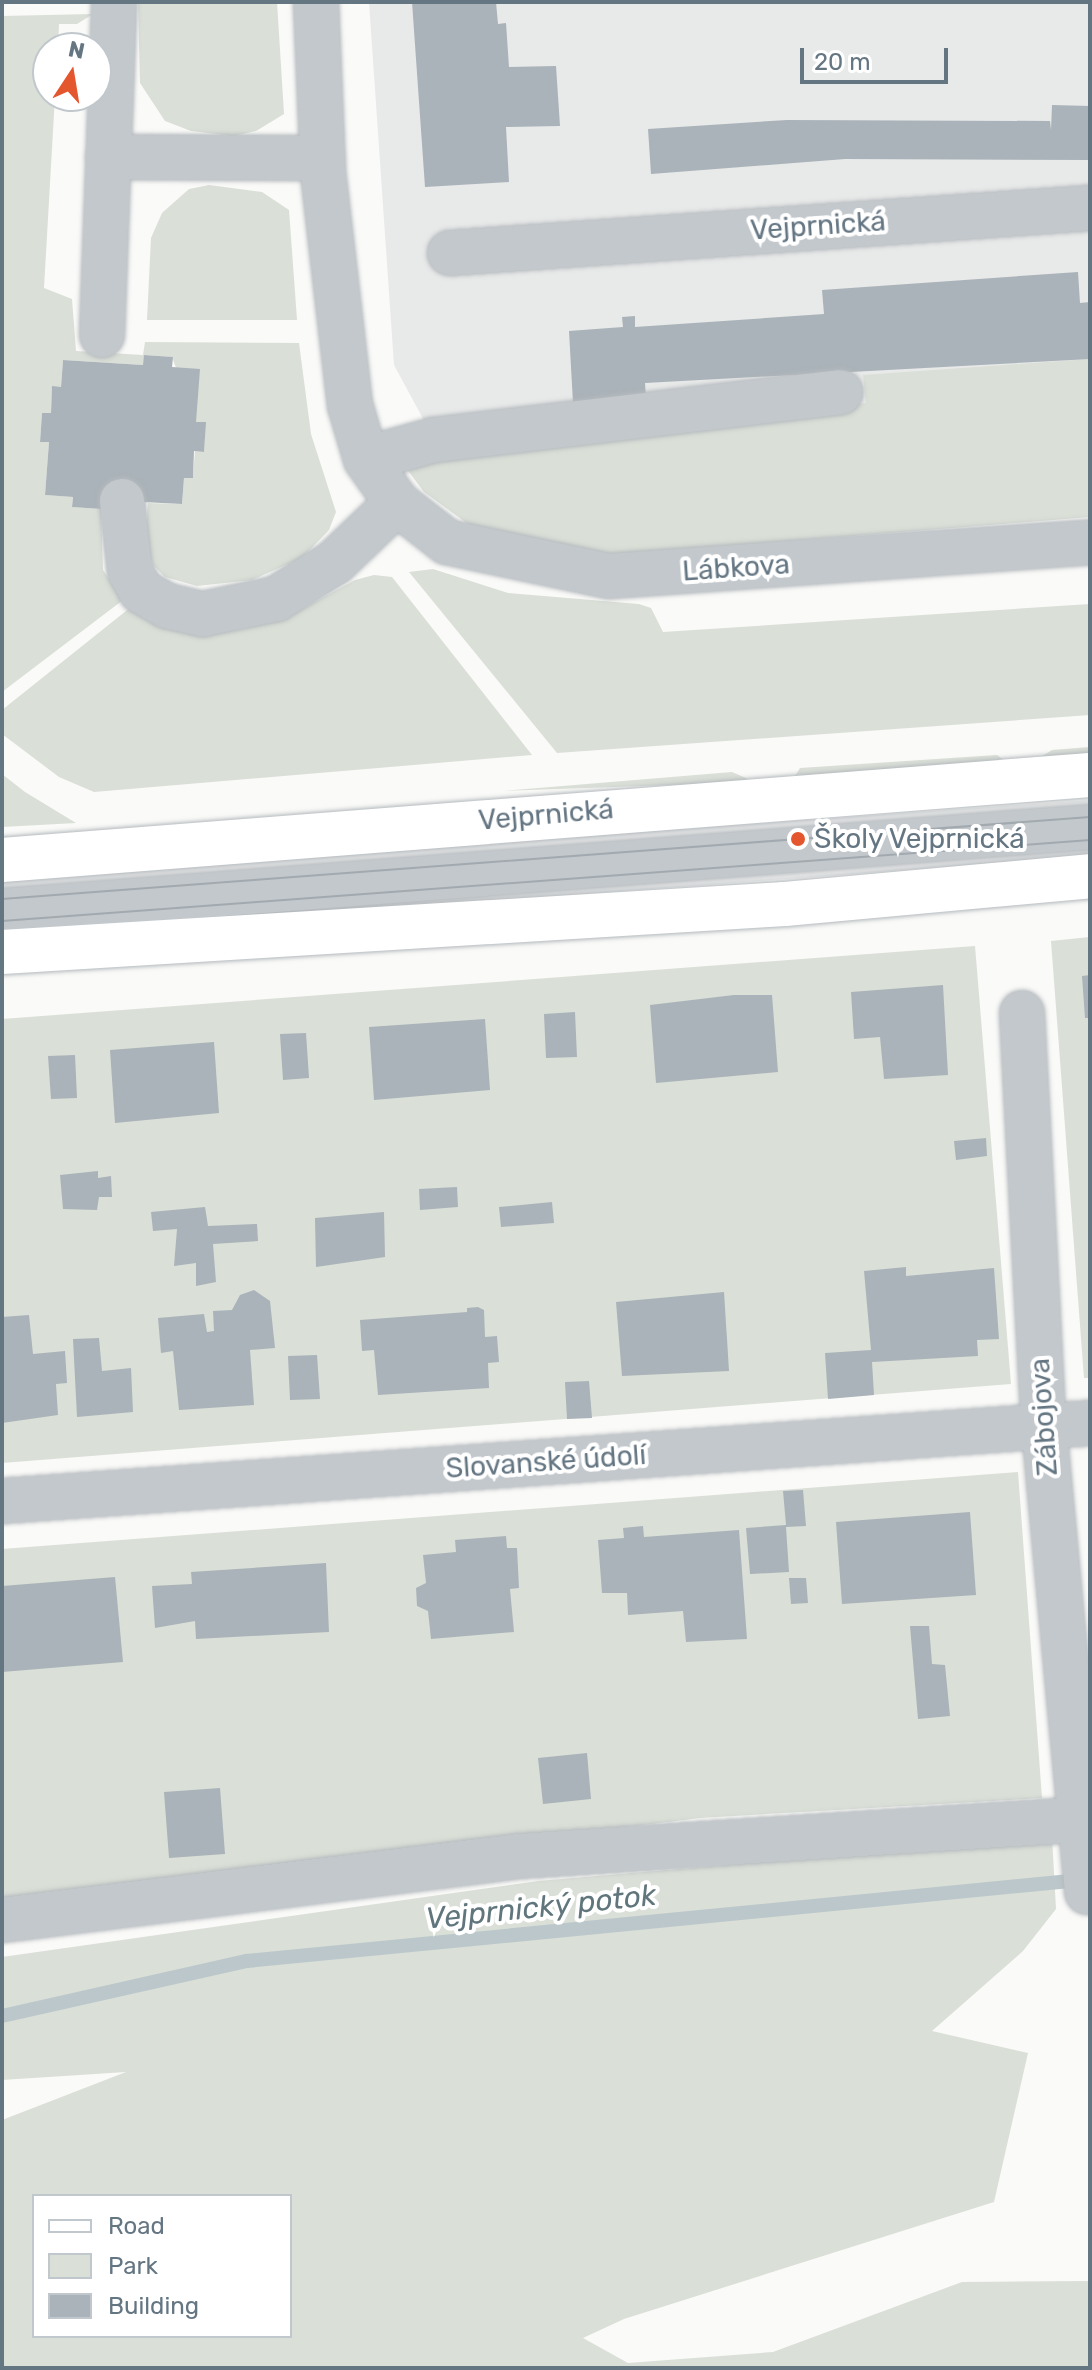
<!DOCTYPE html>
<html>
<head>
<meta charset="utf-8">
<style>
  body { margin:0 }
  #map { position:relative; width:1092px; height:2370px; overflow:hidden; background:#fafaf8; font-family:Rubik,sans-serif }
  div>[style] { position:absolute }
  .built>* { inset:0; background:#e8e9e9 }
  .green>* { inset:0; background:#dadfd7 }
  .stream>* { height:14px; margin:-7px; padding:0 7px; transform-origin:7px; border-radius:7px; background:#bbc7cb }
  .building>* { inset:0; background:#aab3b9 }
  .roads { filter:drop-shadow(0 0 2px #b5babe) drop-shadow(0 0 2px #b5babe) }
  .minor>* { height:44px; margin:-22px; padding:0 22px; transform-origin:22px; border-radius:22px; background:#c3c8cc }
  .major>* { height:44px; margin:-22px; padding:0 22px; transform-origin:22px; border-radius:22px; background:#fff }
  .tram>* { height:2px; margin:-1px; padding:0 1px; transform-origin:1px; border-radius:1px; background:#a2aab0 }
  .dots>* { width:22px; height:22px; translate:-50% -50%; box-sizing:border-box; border:4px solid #fff; border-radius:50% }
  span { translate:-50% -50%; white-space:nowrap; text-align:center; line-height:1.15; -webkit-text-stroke:8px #fff; paint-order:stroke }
  .street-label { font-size:28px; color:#657683 }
  .poi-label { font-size:28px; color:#657683 }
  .left { translate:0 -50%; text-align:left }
  .water-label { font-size:30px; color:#60757c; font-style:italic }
  .frame { position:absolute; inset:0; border:4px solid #657683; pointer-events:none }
  .legend { position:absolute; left:32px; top:2194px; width:260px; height:144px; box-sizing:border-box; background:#fff; border:2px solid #c1c8cd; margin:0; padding:10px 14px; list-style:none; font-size:24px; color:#657683 }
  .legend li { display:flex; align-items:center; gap:16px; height:40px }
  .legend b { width:40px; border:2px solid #c1c8cd }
  .north { position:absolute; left:32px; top:32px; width:80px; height:80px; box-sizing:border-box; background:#fff; border:2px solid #c1c8cd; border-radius:50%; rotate:12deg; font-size:22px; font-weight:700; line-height:32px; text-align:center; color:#657683 }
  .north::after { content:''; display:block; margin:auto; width:28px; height:36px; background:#e4572e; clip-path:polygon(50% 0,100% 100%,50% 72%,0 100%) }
  .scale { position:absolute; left:800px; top:48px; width:148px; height:36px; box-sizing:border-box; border:4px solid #657683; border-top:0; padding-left:10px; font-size:24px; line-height:28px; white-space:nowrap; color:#657683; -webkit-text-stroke:6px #fff; paint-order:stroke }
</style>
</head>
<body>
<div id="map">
  <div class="built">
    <div style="clip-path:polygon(369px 2px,1090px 2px,1090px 462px,467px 500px,394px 365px)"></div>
    <div style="clip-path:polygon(1090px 800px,1090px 856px,2px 938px,2px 877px)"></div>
  </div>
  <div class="green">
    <div style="clip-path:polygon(138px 2px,277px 2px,284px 114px,256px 131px,233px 136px,191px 131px,165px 121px,140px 83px)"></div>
    <div style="clip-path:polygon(93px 14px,77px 24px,59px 24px,58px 48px,48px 48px,48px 96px,55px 96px,44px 288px,72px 299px,76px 351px,143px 355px,145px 342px,299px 343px,311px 434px,336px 512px,329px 530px,302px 558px,252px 580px,197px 586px,165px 577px,153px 565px,145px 543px,148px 503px,182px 504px,184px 478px,193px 477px,195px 451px,204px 452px,205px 422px,196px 422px,172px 357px,145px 355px,143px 365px,63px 360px,61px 387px,52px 387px,51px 413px,42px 413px,40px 441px,49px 442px,45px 495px,73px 497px,72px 507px,101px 509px,103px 570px,123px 600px,2px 692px,2px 16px)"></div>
    <div style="clip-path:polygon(209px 185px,262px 192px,289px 210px,297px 320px,147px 320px,151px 238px,162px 213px,189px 189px)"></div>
    <div style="clip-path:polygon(1090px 359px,1090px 517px,616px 555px,472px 527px,424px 492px,406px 468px,444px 456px,866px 403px,863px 375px)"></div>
    <div style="clip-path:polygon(433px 569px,508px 593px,639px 604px,651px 608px,663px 632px,1090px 604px,1090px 715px,557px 753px,409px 572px)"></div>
    <div style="clip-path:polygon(374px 575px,392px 577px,532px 755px,94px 792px,59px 777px,2px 734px,2px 710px,131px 607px,213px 632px,242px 629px,291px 615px,355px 580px)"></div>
    <div style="clip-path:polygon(1090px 747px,1090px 755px,1039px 758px,1052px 750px)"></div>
    <div style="clip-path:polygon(997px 755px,1004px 760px,793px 779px,800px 768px)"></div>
    <div style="clip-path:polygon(732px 772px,755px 782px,503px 791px)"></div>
    <div style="clip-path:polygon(2px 774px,25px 792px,76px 823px,2px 827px)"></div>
    <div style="clip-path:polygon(1090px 937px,1090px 1378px,1084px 1378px,1051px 941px)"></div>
    <div style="clip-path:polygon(975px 946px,1011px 1384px,2px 1463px,2px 1019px)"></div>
    <div style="clip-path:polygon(1018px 1472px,1042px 1798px,700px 1818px,2px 1904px,2px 1549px)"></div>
    <div style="clip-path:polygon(evenodd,1052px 1837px,1056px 1909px,1023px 1951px,932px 2031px,1028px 2053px,994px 2202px,624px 2319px,583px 2338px,628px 2363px,773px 2352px,962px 2282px,1090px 2281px,1090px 2368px,2px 2368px,2px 2120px,126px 2072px,2px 2080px,2px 1957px,538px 1881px,1052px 1837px,34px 2196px,290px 2196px,290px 2336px,34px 2336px,34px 2196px)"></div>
  </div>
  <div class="stream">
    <div style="left:2px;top:2016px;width:251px;rotate:-12.7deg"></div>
    <div style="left:247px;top:1961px;width:837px;rotate:-5.55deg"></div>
  </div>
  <div class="building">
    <div style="clip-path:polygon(412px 2px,496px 2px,498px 24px,506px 23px,509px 67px,556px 66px,560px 126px,506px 127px,509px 182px,425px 187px)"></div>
    <div style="clip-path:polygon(1052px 105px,1090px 106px,1090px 160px,845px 159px,651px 174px,648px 129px,787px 120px,1050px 121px,1051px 130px)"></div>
    <div style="clip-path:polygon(1078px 272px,1080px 303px,1090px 302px,1090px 359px,645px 383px,646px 398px,573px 403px,569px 331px,623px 327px,622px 317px,635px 316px,635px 327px,824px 314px,822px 290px)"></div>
    <div style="clip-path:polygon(144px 355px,173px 357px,172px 367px,200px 369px,196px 422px,206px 422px,204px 452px,194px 451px,193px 478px,184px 478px,182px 504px,102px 500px,101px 509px,72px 507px,73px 497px,45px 495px,49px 442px,40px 442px,42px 413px,51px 413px,52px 386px,61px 387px,63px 360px,143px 365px)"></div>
    <div style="clip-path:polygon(1090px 975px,1090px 1018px,1085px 1018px,1082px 976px)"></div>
    <div style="clip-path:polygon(943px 985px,948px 1075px,884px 1079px,880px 1037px,854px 1039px,851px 992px)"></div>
    <div style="clip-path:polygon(734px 995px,772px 995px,778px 1072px,656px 1083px,650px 1005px)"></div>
    <div style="clip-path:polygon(575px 1012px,577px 1057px,546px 1058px,544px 1014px)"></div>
    <div style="clip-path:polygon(485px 1019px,490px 1090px,374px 1100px,369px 1027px)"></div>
    <div style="clip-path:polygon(306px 1033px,309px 1078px,283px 1080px,280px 1034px)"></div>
    <div style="clip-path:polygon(214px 1042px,219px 1113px,115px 1123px,110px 1050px)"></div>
    <div style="clip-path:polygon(75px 1055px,77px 1098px,51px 1099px,48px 1056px)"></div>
    <div style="clip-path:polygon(986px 1138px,987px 1156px,956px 1160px,954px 1141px)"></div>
    <div style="clip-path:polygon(98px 1171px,98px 1178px,111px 1176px,112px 1197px,99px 1197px,97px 1210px,63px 1209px,60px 1175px)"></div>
    <div style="clip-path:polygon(457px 1187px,458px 1207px,420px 1210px,419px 1189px)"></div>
    <div style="clip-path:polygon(552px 1202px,554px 1223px,501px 1227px,499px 1207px)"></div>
    <div style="clip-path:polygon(205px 1207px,208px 1226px,257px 1224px,258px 1241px,213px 1244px,216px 1282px,196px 1286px,196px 1263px,174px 1266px,177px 1229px,153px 1231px,151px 1212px)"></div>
    <div style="clip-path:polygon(384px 1212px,385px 1257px,316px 1267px,315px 1218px)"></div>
    <div style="clip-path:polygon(906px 1267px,906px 1276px,994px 1268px,999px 1339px,977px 1340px,978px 1356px,872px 1362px,874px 1395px,828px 1399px,825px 1353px,871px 1350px,864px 1271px)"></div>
    <div style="clip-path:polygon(254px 1290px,270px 1301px,275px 1348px,250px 1350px,254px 1405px,179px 1410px,173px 1351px,161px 1353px,158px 1318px,204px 1314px,207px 1332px,214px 1331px,213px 1311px,232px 1310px,240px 1295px)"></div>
    <div style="clip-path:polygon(724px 1292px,729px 1371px,622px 1376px,616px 1302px)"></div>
    <div style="clip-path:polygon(478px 1307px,484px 1310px,485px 1337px,497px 1336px,499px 1362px,488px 1363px,489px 1388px,378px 1395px,374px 1350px,362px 1351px,360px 1320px,467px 1312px,467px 1308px)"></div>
    <div style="clip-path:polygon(29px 1315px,33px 1354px,65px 1351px,67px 1383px,56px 1384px,58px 1415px,2px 1423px,2px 1317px)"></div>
    <div style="clip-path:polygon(99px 1338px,102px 1371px,131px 1368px,133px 1412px,77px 1417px,73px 1339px)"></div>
    <div style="clip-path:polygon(317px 1355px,320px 1399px,290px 1400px,288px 1356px)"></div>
    <div style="clip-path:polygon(589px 1381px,592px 1418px,567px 1419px,565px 1382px)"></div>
    <div style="clip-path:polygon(803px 1490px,806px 1526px,786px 1527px,789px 1572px,750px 1574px,746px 1528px,786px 1525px,783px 1491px)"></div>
    <div style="clip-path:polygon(970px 1512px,976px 1595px,842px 1604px,836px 1522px)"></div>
    <div style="clip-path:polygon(643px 1526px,644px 1537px,739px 1530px,747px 1639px,686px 1642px,683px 1611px,628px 1615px,627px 1593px,602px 1593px,598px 1540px,624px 1538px,623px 1528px)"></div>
    <div style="clip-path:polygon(506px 1536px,507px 1548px,517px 1548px,519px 1588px,510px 1589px,514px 1632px,431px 1639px,428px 1611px,417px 1606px,416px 1588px,426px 1583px,423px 1555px,456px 1552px,455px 1540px)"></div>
    <div style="clip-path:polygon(326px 1563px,329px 1632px,196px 1639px,195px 1621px,155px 1628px,152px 1586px,192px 1584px,191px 1572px)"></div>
    <div style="clip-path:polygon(115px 1577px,123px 1662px,2px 1672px,2px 1586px)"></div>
    <div style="clip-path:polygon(789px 1578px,806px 1578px,808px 1603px,791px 1604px)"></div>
    <div style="clip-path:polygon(910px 1626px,929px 1626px,932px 1664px,945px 1665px,950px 1716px,918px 1719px)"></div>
    <div style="clip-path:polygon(587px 1753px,591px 1799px,543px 1804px,538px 1758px)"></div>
    <div style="clip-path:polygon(220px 1788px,225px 1854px,169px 1858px,164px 1792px)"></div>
  </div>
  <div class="roads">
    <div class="minor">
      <div style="left:316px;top:2px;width:170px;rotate:87.6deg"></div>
      <div style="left:323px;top:172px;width:235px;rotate:83.4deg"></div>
      <div style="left:350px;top:405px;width:56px;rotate:73.5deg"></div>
      <div style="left:366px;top:459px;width:54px;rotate:54.8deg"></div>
      <div style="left:397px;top:503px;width:63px;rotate:38deg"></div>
      <div style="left:447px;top:542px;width:166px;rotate:11.9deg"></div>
      <div style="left:609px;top:576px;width:482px;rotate:-4deg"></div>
      <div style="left:108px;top:157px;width:214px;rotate:0.3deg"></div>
      <div style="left:450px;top:253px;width:642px;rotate:-4.02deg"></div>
      <div style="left:102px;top:335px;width:333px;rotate:-87.9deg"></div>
      <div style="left:366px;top:459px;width:71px;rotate:-15.6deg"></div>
      <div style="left:434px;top:440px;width:409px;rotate:-6.7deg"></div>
      <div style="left:122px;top:501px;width:70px;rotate:83.5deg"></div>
      <div style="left:130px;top:571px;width:23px;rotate:61deg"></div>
      <div style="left:141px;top:591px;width:30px;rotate:30deg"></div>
      <div style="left:167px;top:606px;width:37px;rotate:13deg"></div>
      <div style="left:203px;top:614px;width:75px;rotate:-11.6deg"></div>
      <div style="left:276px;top:599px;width:70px;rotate:-32.1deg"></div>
      <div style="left:335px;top:562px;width:86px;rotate:-43.6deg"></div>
      <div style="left:2px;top:911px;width:1091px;rotate:-4.41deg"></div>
      <div style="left:1022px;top:1013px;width:415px;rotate:87deg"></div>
      <div style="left:1044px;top:1427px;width:467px;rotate:84.7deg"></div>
      <div style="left:2px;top:1501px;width:1091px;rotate:-4.1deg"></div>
      <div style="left:2px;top:1920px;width:522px;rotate:-7.04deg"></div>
      <div style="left:520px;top:1856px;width:571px;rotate:-3.71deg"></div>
    </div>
    <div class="major">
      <div style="left:2px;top:860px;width:1091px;rotate:-4.47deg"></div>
      <div style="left:2px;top:952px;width:784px;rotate:-3.51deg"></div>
      <div style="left:785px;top:904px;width:306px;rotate:-5.2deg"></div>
    </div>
  </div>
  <div class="tram">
    <div style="left:2px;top:899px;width:1091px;rotate:-4.31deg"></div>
    <div style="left:2px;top:921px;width:1091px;rotate:-4.26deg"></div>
  </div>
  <div class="dots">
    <div style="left:798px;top:839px;background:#e4572e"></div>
  </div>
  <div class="street-label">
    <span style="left:818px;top:226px;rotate:-4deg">Vejprnická</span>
    <span style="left:736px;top:568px;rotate:-4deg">Lábkova</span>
    <span style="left:546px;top:815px;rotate:-5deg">Vejprnická</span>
    <span style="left:1044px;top:1417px;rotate:-94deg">Zábojova</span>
    <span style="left:546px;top:1462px;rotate:-4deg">Slovanské údolí</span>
  </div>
  <div class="poi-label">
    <span class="left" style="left:814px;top:839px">Školy Vejprnická</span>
  </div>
  <div class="water-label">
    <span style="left:541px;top:1907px;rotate:-6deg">Vejprnický potok</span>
  </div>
  <div class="frame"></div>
  <ul class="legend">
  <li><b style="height:10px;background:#fff"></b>Road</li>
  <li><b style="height:22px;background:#dadfd7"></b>Park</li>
  <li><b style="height:22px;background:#aab3b9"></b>Building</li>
  </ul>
  <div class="north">N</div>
  <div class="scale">20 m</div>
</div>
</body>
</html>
